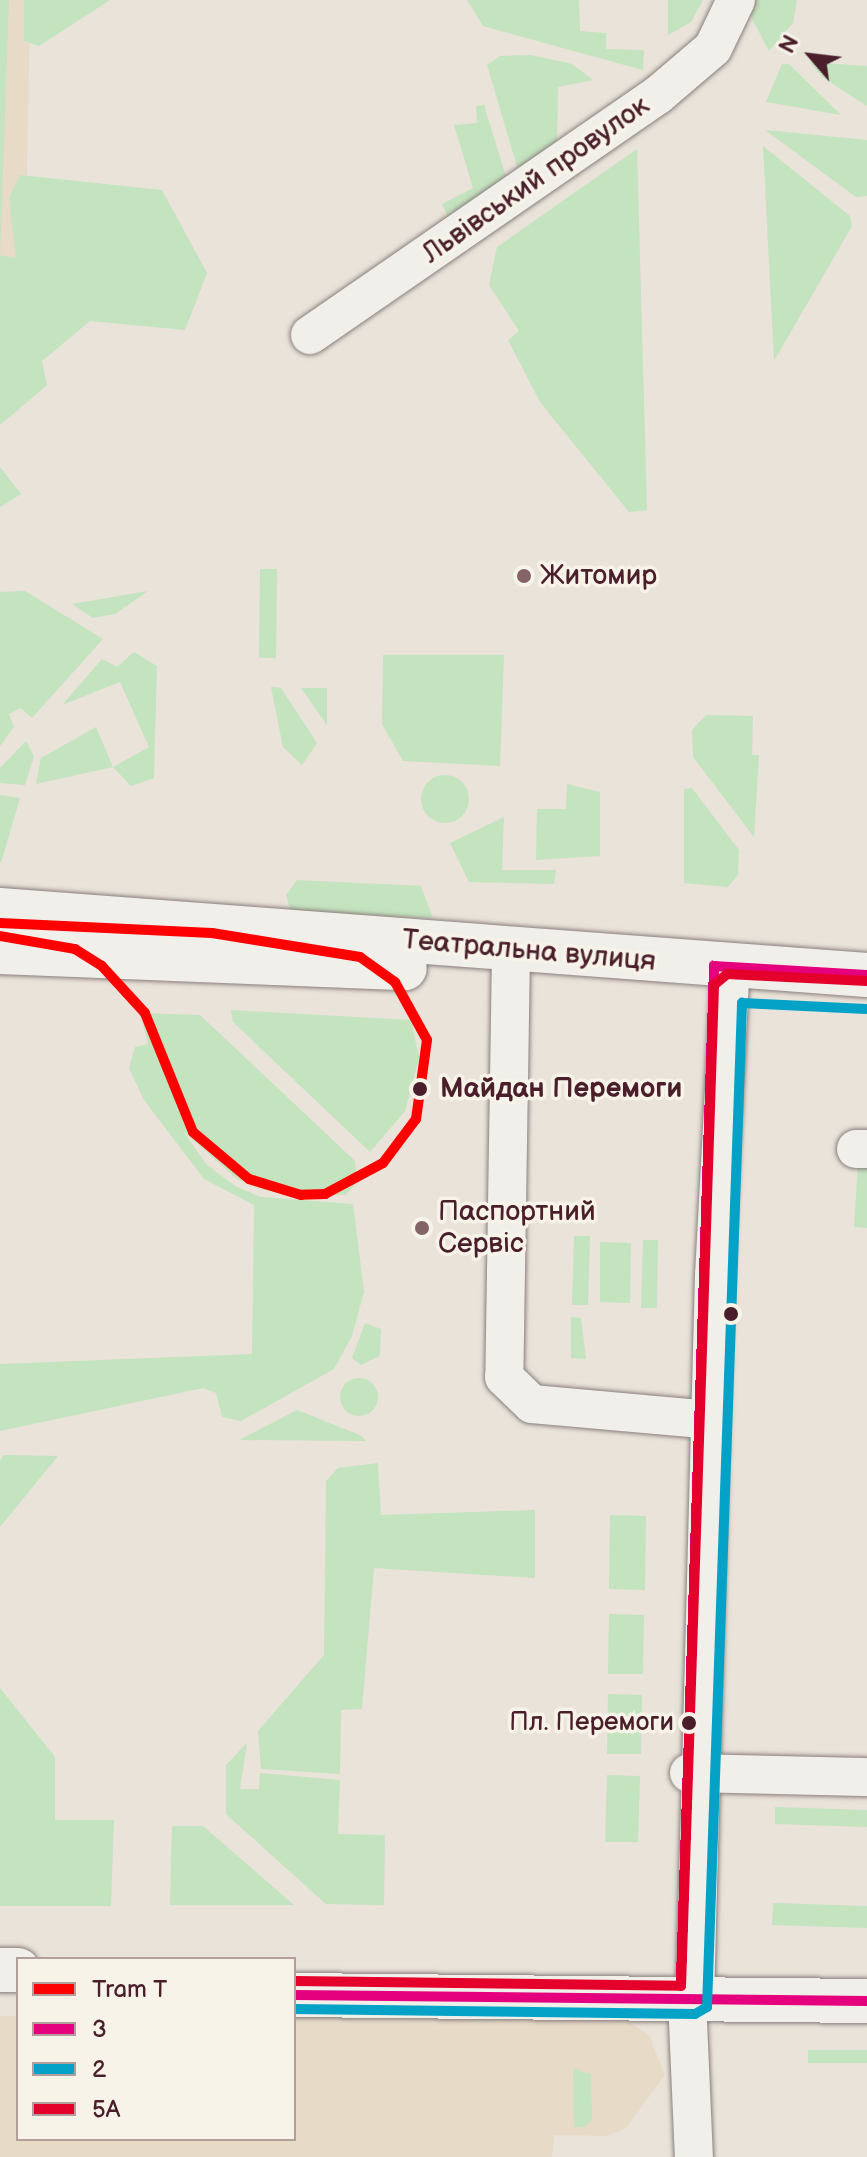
<!DOCTYPE html>
<html>
<head>
<meta charset="utf-8">
<style>
  body { margin:0 }
  #map { position:relative; width:867px; height:2157px; overflow:hidden; background:#e9e3d9; font-family:"Balsamiq Sans",sans-serif }
  div>[style] { position:absolute }
  .built>* { inset:0; background:#e7dbc8 }
  .green>* { inset:0; background:#c4e3bf }
  .round { border-radius:50% }
  .roads { filter:drop-shadow(0 0 2px #8a7f7d) drop-shadow(0 0 2px #8a7f7d) }
  .street>* { height:38px; margin:-19px; padding:0 19px; transform-origin:19px; border-radius:19px; background:#f1efea }
  .secondary>* { height:44px; margin:-22px; padding:0 22px; transform-origin:22px; border-radius:22px; background:#f1efea }
  .primary>* { height:44px; margin:-22px; padding:0 22px; transform-origin:22px; border-radius:22px; background:#f1efea }
  .bus-1>* { height:10px; margin:-5px; padding:0 5px; transform-origin:5px; border-radius:5px; background:#e5007d }
  .bus-2>* { height:10px; margin:-5px; padding:0 5px; transform-origin:5px; border-radius:5px; background:#04a2c6 }
  .bus-3>* { height:10px; margin:-5px; padding:0 5px; transform-origin:5px; border-radius:5px; background:#e4002b }
  .tram-1>* { height:10px; margin:-5px; padding:0 5px; transform-origin:5px; border-radius:5px; background:#f00 }
  .dots>* { width:22px; height:22px; translate:-50% -50%; box-sizing:border-box; border:4px solid #f7f3e8; border-radius:50% }
  span { translate:-50% -50%; white-space:nowrap; text-align:center; line-height:1.15; -webkit-text-stroke:7px #f7f3e8; paint-order:stroke }
  .bus-label { font-size:26px; color:#4a1f2b }
  .right { translate:-100% -50%; text-align:right }
  .street-label { font-size:28px; color:#4a1f2b }
  .poi-label { font-size:28px; color:#4a1f2b }
  .left { translate:0 -50%; text-align:left }
  .stop-label { font-size:28px; color:#4a1f2b; font-weight:700 }
  .legend { position:absolute; left:16px; top:1957px; width:280px; height:184px; box-sizing:border-box; background:#f7f3e8; border:2px solid #b29e9c; margin:0; padding:10px 14px; list-style:none; font-size:24px; color:#4a1f2b }
  .legend li { display:flex; align-items:center; gap:16px; height:40px }
  .legend b { width:40px; border:2px solid #b29e9c }
  .north { position:absolute; left:771px; top:16px; width:80px; height:80px; -webkit-text-stroke:6px #f7f3e8; paint-order:stroke; rotate:298deg; font-size:22px; font-weight:700; line-height:32px; text-align:center; color:#4a1f2b }
  .north::after { content:''; display:block; margin:auto; width:28px; height:36px; background:#4a1f2b; clip-path:polygon(50% 0,100% 100%,50% 72%,0 100%) }
</style>
</head>
<body>
<div id="map">
  <div class="built">
    <div style="clip-path:polygon(0 0,30px 0,25px 289px,47px 385px,0 425px)"></div>
    <div style="clip-path:polygon(0 2016px,18px 2016px,18px 2139px,294px 2139px,294px 2017px,626px 2020px,649px 2035px,665px 2075px,626px 2128px,607px 2136px,554px 2135px,552px 2157px,0 2157px)"></div>
  </div>
  <div class="green">
    <div style="clip-path:polygon(0 0,9px 0,0 255px,16px 258px,9px 198px,20px 175px,162px 190px,207px 273px,185px 330px,90px 321px,42px 361px,47px 385px,0 425px)"></div>
    <div style="clip-path:polygon(24px 0,110px 0,39px 46px,24px 41px)"></div>
    <div style="clip-path:polygon(467px 0,579px 0,580px 31px,606px 33px,606px 49px,644px 50px,643px 70px,483px 26px)"></div>
    <div style="clip-path:polygon(668px 0,703px 0,691px 22px,668px 35px)"></div>
    <div style="clip-path:polygon(754px 0,797px 0,793px 23px,769px 51px,749px 13px)"></div>
    <div style="clip-path:polygon(531px 55px,572px 64px,593px 80px,558px 87px,557px 149px,518px 170px,487px 65px,500px 56px)"></div>
    <div style="clip-path:polygon(810px 62px,867px 66px,867px 106px,822px 77px)"></div>
    <div style="clip-path:polygon(782px 64px,789px 64px,841px 115px,766px 102px)"></div>
    <div style="clip-path:polygon(484px 105px,507px 180px,448px 217px,442px 204px,473px 188px,454px 125px,477px 123px,476px 106px)"></div>
    <div style="clip-path:polygon(765px 130px,867px 140px,867px 196px,856px 197px)"></div>
    <div style="clip-path:polygon(763px 146px,850px 216px,852px 226px,774px 361px)"></div>
    <div style="clip-path:polygon(637px 149px,647px 510px,629px 512px,540px 402px,508px 340px,519px 331px,489px 285px,497px 247px)"></div>
    <div style="clip-path:polygon(0 467px,21px 494px,0 507px)"></div>
    <div style="clip-path:polygon(260px 569px,277px 569px,276px 658px,259px 658px)"></div>
    <div style="clip-path:polygon(25px 591px,103px 639px,32px 718px,21px 708px,9px 714px,14px 727px,0 746px,0 592px)"></div>
    <div style="clip-path:polygon(148px 591px,115px 614px,93px 618px,72px 604px)"></div>
    <div style="clip-path:polygon(134px 652px,157px 666px,154px 778px,131px 786px,113px 767px,36px 784px,41px 758px,96px 727px,113px 767px,149px 747px,120px 682px,62px 705px,102px 659px,117px 667px)"></div>
    <div style="clip-path:polygon(383px 655px,504px 655px,500px 766px,403px 761px,382px 724px)"></div>
    <div style="clip-path:polygon(271px 687px,281px 688px,317px 743px,302px 765px,283px 747px)"></div>
    <div style="clip-path:polygon(301px 688px,327px 688px,327px 725px)"></div>
    <div style="clip-path:polygon(706px 715px,753px 716px,752px 755px,759px 755px,754px 837px,693px 757px,692px 730px)"></div>
    <div style="clip-path:polygon(26px 741px,34px 756px,25px 785px,0 783px,0 768px)"></div>
    <div class="round" style="left:421px;top:775px;width:48px;height:48px"></div>
    <div style="clip-path:polygon(567px 784px,600px 792px,600px 856px,536px 860px,537px 809px,566px 809px)"></div>
    <div style="clip-path:polygon(692px 788px,739px 850px,738px 875px,728px 887px,684px 883px,684px 789px)"></div>
    <div style="clip-path:polygon(0 795px,20px 798px,1px 863px,0 862px)"></div>
    <div style="clip-path:polygon(504px 817px,502px 870px,556px 870px,554px 884px,469px 882px,450px 843px)"></div>
    <div style="clip-path:polygon(297px 880px,421px 886px,433px 918px,291px 912px,286px 895px)"></div>
    <div style="clip-path:polygon(231px 1010px,411px 1020px,419px 1058px,405px 1111px,370px 1152px,233px 1022px)"></div>
    <div style="clip-path:polygon(140px 1013px,200px 1015px,355px 1161px,357px 1183px,345px 1195px,264px 1190px,237px 1179px,183px 1131px,206px 1164px,235px 1186px,261px 1197px,353px 1204px,364px 1292px,352px 1336px,334px 1369px,241px 1421px,222px 1417px,216px 1393px,203px 1388px,0 1431px,0 1364px,252px 1354px,254px 1205px,204px 1179px,144px 1100px,129px 1068px,135px 1047px,148px 1044px)"></div>
    <div style="clip-path:polygon(867px 1162px,867px 1228px,854px 1227px,858px 1165px)"></div>
    <div style="clip-path:polygon(574px 1236px,590px 1236px,588px 1305px,572px 1305px)"></div>
    <div style="clip-path:polygon(643px 1240px,658px 1240px,657px 1308px,641px 1308px)"></div>
    <div style="clip-path:polygon(600px 1242px,631px 1243px,630px 1303px,600px 1302px)"></div>
    <div style="clip-path:polygon(571px 1317px,581px 1318px,586px 1359px,571px 1358px)"></div>
    <div style="clip-path:polygon(365px 1323px,381px 1329px,380px 1356px,361px 1365px,352px 1358px)"></div>
    <div class="round" style="left:340px;top:1378px;width:38px;height:38px"></div>
    <div style="clip-path:polygon(297px 1410px,362px 1436px,366px 1441px,239px 1440px)"></div>
    <div style="clip-path:polygon(4px 1455px,58px 1456px,0 1527px,0 1460px)"></div>
    <div style="clip-path:polygon(378px 1463px,381px 1515px,535px 1510px,535px 1578px,374px 1568px,362px 1709px,341px 1710px,340px 1774px,261px 1769px,258px 1731px,324px 1655px,326px 1481px,338px 1468px)"></div>
    <div style="clip-path:polygon(610px 1515px,646px 1516px,645px 1590px,609px 1589px)"></div>
    <div style="clip-path:polygon(609px 1614px,644px 1615px,643px 1674px,608px 1674px)"></div>
    <div style="clip-path:polygon(0 1688px,55px 1757px,55px 1820px,114px 1820px,111px 1906px,0 1906px)"></div>
    <div style="clip-path:polygon(608px 1694px,642px 1695px,641px 1754px,607px 1754px)"></div>
    <div style="clip-path:polygon(247px 1743px,240px 1789px,259px 1789px,260px 1773px,340px 1780px,338px 1834px,385px 1835px,384px 1905px,326px 1904px,226px 1814px,226px 1765px)"></div>
    <div style="clip-path:polygon(607px 1775px,640px 1776px,638px 1842px,605px 1842px)"></div>
    <div style="clip-path:polygon(775px 1807px,867px 1810px,867px 1827px,775px 1824px)"></div>
    <div style="clip-path:polygon(172px 1826px,203px 1826px,294px 1905px,170px 1905px)"></div>
    <div style="clip-path:polygon(773px 1903px,867px 1906px,867px 1928px,772px 1925px)"></div>
    <div style="clip-path:polygon(808px 2050px,867px 2050px,867px 2063px,808px 2063px)"></div>
    <div style="clip-path:polygon(573px 2068px,591px 2074px,592px 2120px,584px 2127px,574px 2127px)"></div>
  </div>
  <div class="roads">
    <div class="street">
      <div style="left:310px;top:335px;width:423px;rotate:-34.6deg"></div>
      <div style="left:658px;top:95px;width:72px;rotate:-40.5deg"></div>
      <div style="left:713px;top:48px;width:53px;rotate:-64.4deg"></div>
      <div style="left:511px;top:952px;width:425px;rotate:90.9deg"></div>
      <div style="left:504px;top:1377px;width:39px;rotate:44deg"></div>
      <div style="left:532px;top:1404px;width:179px;rotate:5.1deg"></div>
      <div style="left:856px;top:1149px;width:11px"></div>
      <div style="left:689px;top:1773px;width:178px;rotate:1.3deg"></div>
      <div style="left:687px;top:1999px;width:158px;rotate:87.5deg"></div>
      <div style="left:695px;top:2000px;width:725px;rotate:-88.5deg"></div>
      <div style="left:714px;top:1275px;width:309px;rotate:-86.9deg"></div>
    </div>
    <div class="secondary">
      <div style="left:0;top:910px;width:869px;rotate:4.29deg"></div>
      <div style="left:0;top:952px;width:405px;rotate:2.3deg"></div>
    </div>
    <div class="primary">
      <div style="left:0;top:1970px;width:18px"></div>
      <div style="left:294px;top:1995px;width:573px;rotate:0.6deg"></div>
    </div>
  </div>
  <div class="bus-1">
    <div style="left:681px;top:1978px;width:1013px;rotate:-88.13deg"></div>
    <div style="left:714px;top:966px;width:153px;rotate:3.4deg"></div>
    <div style="left:294px;top:1995px;width:573px;rotate:0.6deg"></div>
  </div>
  <div class="bus-2">
    <div style="left:294px;top:2009px;width:401px;rotate:0.7deg"></div>
    <div style="left:695px;top:2014px;width:14px;rotate:-30deg"></div>
    <div style="left:707px;top:2007px;width:1005px;rotate:-88deg"></div>
    <div style="left:742px;top:1003px;width:124px;rotate:2.8deg"></div>
  </div>
  <div class="bus-3">
    <div style="left:294px;top:1981px;width:387px;rotate:0.7deg"></div>
    <div style="left:681px;top:1986px;width:1002px;rotate:-88.11deg"></div>
    <div style="left:714px;top:985px;width:17px;rotate:-40deg"></div>
    <div style="left:727px;top:974px;width:140px;rotate:2.9deg"></div>
  </div>
  <div class="tram-1">
    <div style="left:0;top:923px;width:212px;rotate:2.7deg"></div>
    <div style="left:212px;top:933px;width:150px;rotate:9.2deg"></div>
    <div style="left:360px;top:957px;width:43px;rotate:35.5deg"></div>
    <div style="left:395px;top:982px;width:66px;rotate:61.1deg"></div>
    <div style="left:427px;top:1040px;width:80px;rotate:97.9deg"></div>
    <div style="left:416px;top:1119px;width:55px;rotate:126.9deg"></div>
    <div style="left:383px;top:1163px;width:66px;rotate:151.9deg"></div>
    <div style="left:325px;top:1194px;width:24px;rotate:178deg"></div>
    <div style="left:301px;top:1195px;width:54px;rotate:-162.9deg"></div>
    <div style="left:249px;top:1179px;width:73px;rotate:-140deg"></div>
    <div style="left:193px;top:1132px;width:128px;rotate:-112deg"></div>
    <div style="left:145px;top:1013px;width:64px;rotate:-132.5deg"></div>
    <div style="left:102px;top:966px;width:32px;rotate:-148deg"></div>
    <div style="left:75px;top:949px;width:76px;rotate:-170.2deg"></div>
  </div>
  <div class="dots">
    <div style="left:524px;top:576px;background:#826468"></div>
    <div style="left:420px;top:1089px;background:#4a1f2b"></div>
    <div style="left:422px;top:1228px;background:#826468"></div>
    <div style="left:731px;top:1314px;background:#4a1f2b"></div>
    <div style="left:689px;top:1723px;background:#4a1f2b"></div>
  </div>
  <div class="bus-label">
    <span class="right" style="left:674px;top:1723px">Пл. Перемоги</span>
  </div>
  <div class="street-label">
    <span style="left:536px;top:180px;rotate:-35deg">Львівський провулок</span>
    <span style="left:529px;top:951px;rotate:5deg">Театральна вулиця</span>
  </div>
  <div class="poi-label">
    <span class="left" style="left:540px;top:576px">Житомир</span>
    <span class="left" style="left:438px;top:1228px">Паспортний<br>Сервіс</span>
  </div>
  <div class="stop-label">
    <span class="left" style="left:440px;top:1089px">Майдан Перемоги</span>
  </div>
  <ul class="legend">
  <li><b style="height:10px;background:#f00"></b>Tram Т</li>
  <li><b style="height:10px;background:#e5007d"></b>3</li>
  <li><b style="height:10px;background:#04a2c6"></b>2</li>
  <li><b style="height:10px;background:#e4002b"></b>5А</li>
  </ul>
  <div class="north">N</div>
</div>
</body>
</html>
